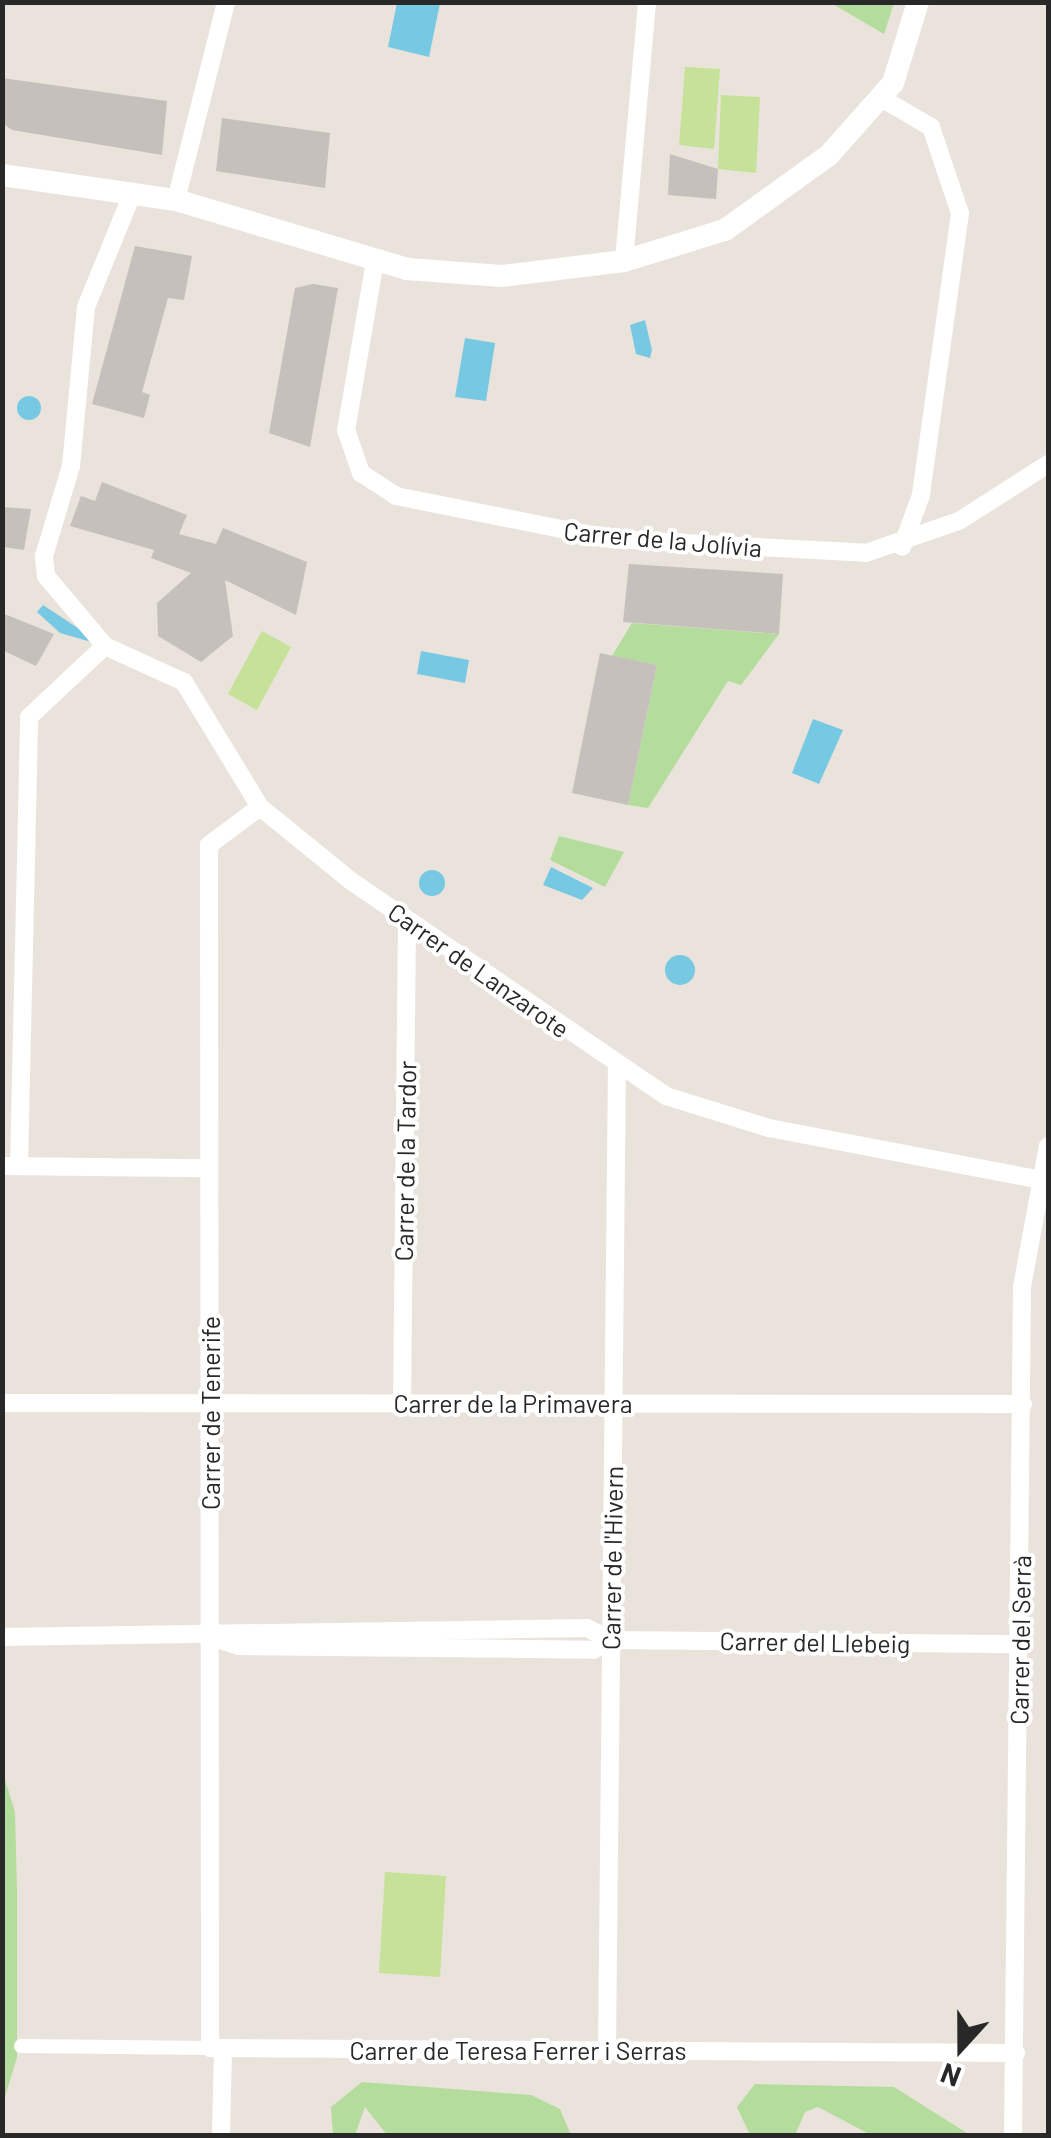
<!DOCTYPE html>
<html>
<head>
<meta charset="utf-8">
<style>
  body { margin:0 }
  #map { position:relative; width:1051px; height:2138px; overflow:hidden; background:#eae3db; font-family:Barlow,sans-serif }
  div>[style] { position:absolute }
  .green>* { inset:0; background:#b4dc9c }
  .pitch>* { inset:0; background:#c5e298 }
  .water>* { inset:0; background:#77c9e3 }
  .round { border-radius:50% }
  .building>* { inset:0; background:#c5c0bb }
  .pedestrian>* { height:14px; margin:-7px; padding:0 7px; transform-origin:7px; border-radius:7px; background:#fff }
  .minor>* { height:18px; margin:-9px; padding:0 9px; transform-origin:9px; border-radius:9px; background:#fff }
  .tertiary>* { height:22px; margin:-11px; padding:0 11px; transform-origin:11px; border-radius:11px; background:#fff }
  span { translate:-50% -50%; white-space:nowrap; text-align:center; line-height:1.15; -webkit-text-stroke:8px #fff; paint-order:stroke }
  .street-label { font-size:25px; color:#282828 }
  .frame { position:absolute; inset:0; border:5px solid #282828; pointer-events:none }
  .north { position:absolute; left:911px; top:1998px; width:100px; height:100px; -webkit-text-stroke:8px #fff; paint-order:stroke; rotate:201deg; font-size:28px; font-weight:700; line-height:40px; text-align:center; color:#282828 }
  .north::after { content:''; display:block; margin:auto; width:35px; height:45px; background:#282828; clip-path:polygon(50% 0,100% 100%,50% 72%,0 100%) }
</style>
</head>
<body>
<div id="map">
  <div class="green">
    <div style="clip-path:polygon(831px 3px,894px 3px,884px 34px)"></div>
    <div style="clip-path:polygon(632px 623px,779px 634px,741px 685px,728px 681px,648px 808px,628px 805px,657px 665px,612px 656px)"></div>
    <div style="clip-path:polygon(559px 836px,624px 852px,605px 887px,550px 860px)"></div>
    <div style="clip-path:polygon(3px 1773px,15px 1812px,17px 1892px,17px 2057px,3px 2104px)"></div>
    <div style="clip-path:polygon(362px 2082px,531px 2095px,560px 2109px,571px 2135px,387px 2135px,365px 2107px,355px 2135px,333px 2135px,331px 2107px)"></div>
    <div style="clip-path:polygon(755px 2084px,894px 2087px,970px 2135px,871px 2135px,818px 2107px,805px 2112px,795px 2135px,750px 2135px,737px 2107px)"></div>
  </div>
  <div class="pitch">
    <div style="clip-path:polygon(685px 67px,720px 69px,714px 149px,679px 145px)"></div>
    <div style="clip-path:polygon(721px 95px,760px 97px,756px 173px,718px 169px)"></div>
    <div style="clip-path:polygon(262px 631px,291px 647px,257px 710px,228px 694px)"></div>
    <div style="clip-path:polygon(385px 1872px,446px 1876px,440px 1977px,379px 1973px)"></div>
  </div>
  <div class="water">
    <div style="clip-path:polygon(397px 3px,440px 3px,429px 57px,388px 47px)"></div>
    <div style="clip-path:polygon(645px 320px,652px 350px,650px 358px,636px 354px,630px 325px)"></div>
    <div style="clip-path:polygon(465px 338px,495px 343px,486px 401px,455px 397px)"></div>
    <div class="round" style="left:17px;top:396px;width:24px;height:24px"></div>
    <div style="clip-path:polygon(43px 605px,105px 646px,60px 633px,37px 612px)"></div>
    <div style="clip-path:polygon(421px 651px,469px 660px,465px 683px,417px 674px)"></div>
    <div style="clip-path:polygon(813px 719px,843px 730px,819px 784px,792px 773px)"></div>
    <div style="clip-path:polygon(551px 867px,593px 888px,582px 900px,543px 885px)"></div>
    <div class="round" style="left:419px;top:870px;width:26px;height:26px"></div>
    <div class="round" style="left:665px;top:955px;width:30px;height:30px"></div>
  </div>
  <div class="building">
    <div style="clip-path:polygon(2px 78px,167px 101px,162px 155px,12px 130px,2px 123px)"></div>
    <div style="clip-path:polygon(222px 118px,330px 133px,325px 188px,216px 171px)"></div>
    <div style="clip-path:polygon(670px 154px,718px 169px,716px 199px,668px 195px)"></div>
    <div style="clip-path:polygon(135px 246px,192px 256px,184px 300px,168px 298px,142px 392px,150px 395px,144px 418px,92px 404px)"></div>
    <div style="clip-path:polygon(313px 284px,338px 288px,310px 447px,269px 433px,295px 288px)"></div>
    <div style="clip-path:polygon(102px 482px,187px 515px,179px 534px,216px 544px,223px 528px,307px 562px,296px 615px,225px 580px,233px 636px,201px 662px,158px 636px,157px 603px,191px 573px,151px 558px,154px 550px,70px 526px,81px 496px,95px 501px)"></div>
    <div style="clip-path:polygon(2px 507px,31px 509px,24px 550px,3px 547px)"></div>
    <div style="clip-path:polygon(629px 564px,783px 574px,779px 634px,623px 622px)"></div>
    <div style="clip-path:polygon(2px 613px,54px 634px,36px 666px,2px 650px)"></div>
    <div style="clip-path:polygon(600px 653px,657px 665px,628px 805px,572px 793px)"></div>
  </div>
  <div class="pedestrian">
    <div style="left:21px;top:2046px;width:189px;rotate:0.6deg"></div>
  </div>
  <div class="minor">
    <div style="left:883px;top:99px;width:56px;rotate:30.3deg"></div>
    <div style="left:931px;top:127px;width:91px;rotate:71.4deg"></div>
    <div style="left:960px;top:213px;width:285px;rotate:97.9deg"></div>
    <div style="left:921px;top:495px;width:55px;rotate:110.1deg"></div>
    <div style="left:176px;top:200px;width:204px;rotate:-75.8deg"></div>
    <div style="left:375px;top:261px;width:171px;rotate:99.7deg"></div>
    <div style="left:346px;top:430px;width:46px;rotate:70.8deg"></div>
    <div style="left:361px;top:473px;width:42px;rotate:33.3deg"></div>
    <div style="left:396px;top:496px;width:219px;rotate:11.3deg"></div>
    <div style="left:611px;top:539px;width:255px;rotate:3.1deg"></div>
    <div style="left:866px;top:553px;width:98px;rotate:-19deg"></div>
    <div style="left:959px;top:521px;width:106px;rotate:-32.6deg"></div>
    <div style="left:624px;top:261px;width:260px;rotate:-84.9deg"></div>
    <div style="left:105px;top:646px;width:92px;rotate:-130.1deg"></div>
    <div style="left:46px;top:576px;width:20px;rotate:-96deg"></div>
    <div style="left:44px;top:556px;width:94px;rotate:-73.3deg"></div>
    <div style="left:71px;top:466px;width:160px;rotate:-84.6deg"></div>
    <div style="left:86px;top:307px;width:124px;rotate:-67.8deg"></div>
    <div style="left:260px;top:807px;width:64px;rotate:143.3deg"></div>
    <div style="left:209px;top:845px;width:1203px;rotate:89.95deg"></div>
    <div style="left:210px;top:2048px;width:806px;rotate:0.36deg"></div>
    <div style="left:2px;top:1166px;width:205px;rotate:0.6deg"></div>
    <div style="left:19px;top:1166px;width:449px;rotate:-88.7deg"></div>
    <div style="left:29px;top:717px;width:104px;rotate:-43.1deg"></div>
    <div style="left:105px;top:646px;width:87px;rotate:24.5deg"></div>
    <div style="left:184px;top:682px;width:146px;rotate:58.7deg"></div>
    <div style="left:260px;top:807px;width:117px;rotate:39.1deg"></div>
    <div style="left:351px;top:881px;width:381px;rotate:34.3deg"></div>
    <div style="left:666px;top:1096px;width:108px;rotate:17.3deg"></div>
    <div style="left:769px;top:1128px;width:278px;rotate:10.8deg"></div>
    <div style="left:2px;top:1403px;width:1021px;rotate:0.06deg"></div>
    <div style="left:402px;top:1403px;width:483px;rotate:-89.4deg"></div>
    <div style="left:2px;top:1637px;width:585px;rotate:-0.88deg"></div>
    <div style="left:587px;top:1628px;width:27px;rotate:27deg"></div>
    <div style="left:611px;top:1640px;width:408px;rotate:0.6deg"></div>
    <div style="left:211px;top:1637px;width:29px;rotate:18deg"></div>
    <div style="left:239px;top:1646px;width:354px;rotate:0.6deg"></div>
    <div style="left:593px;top:1650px;width:21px;rotate:-29deg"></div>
    <div style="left:607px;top:2050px;width:984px;rotate:-89.42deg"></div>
    <div style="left:221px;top:2136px;width:88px;rotate:-88.7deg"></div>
    <div style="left:1013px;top:2136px;width:849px;rotate:-89.39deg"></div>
    <div style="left:1022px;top:1287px;width:143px;rotate:-79.6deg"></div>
  </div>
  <div class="tertiary">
    <div style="left:2px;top:175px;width:176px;rotate:8.2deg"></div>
    <div style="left:176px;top:200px;width:241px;rotate:16.6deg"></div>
    <div style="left:407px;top:269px;width:95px;rotate:4.2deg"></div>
    <div style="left:502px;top:276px;width:123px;rotate:-7deg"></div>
    <div style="left:624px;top:261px;width:106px;rotate:-17.1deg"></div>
    <div style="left:725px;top:230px;width:128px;rotate:-35.8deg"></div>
    <div style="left:829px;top:155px;width:96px;rotate:-48.4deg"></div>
    <div style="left:893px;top:83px;width:85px;rotate:-72.8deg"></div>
  </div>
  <div class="street-label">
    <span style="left:663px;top:539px;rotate:5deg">Carrer de la Jolívia</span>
    <span style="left:479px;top:970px;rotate:35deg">Carrer de Lanzarote</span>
    <span style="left:405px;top:1161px;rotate:-89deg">Carrer de la Tardor</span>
    <span style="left:513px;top:1403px">Carrer de la Primavera</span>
    <span style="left:210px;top:1413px;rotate:-90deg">Carrer de Tenerife</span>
    <span style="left:612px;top:1558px;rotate:-89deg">Carrer de l'Hivern</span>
    <span style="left:1020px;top:1640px;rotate:-89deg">Carrer del Serrà</span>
    <span style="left:815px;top:1642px;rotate:1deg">Carrer del Llebeig</span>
    <span style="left:518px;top:2050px">Carrer de Teresa Ferrer i Serras</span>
  </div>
  <div class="frame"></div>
  <div class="north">N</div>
</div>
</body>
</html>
